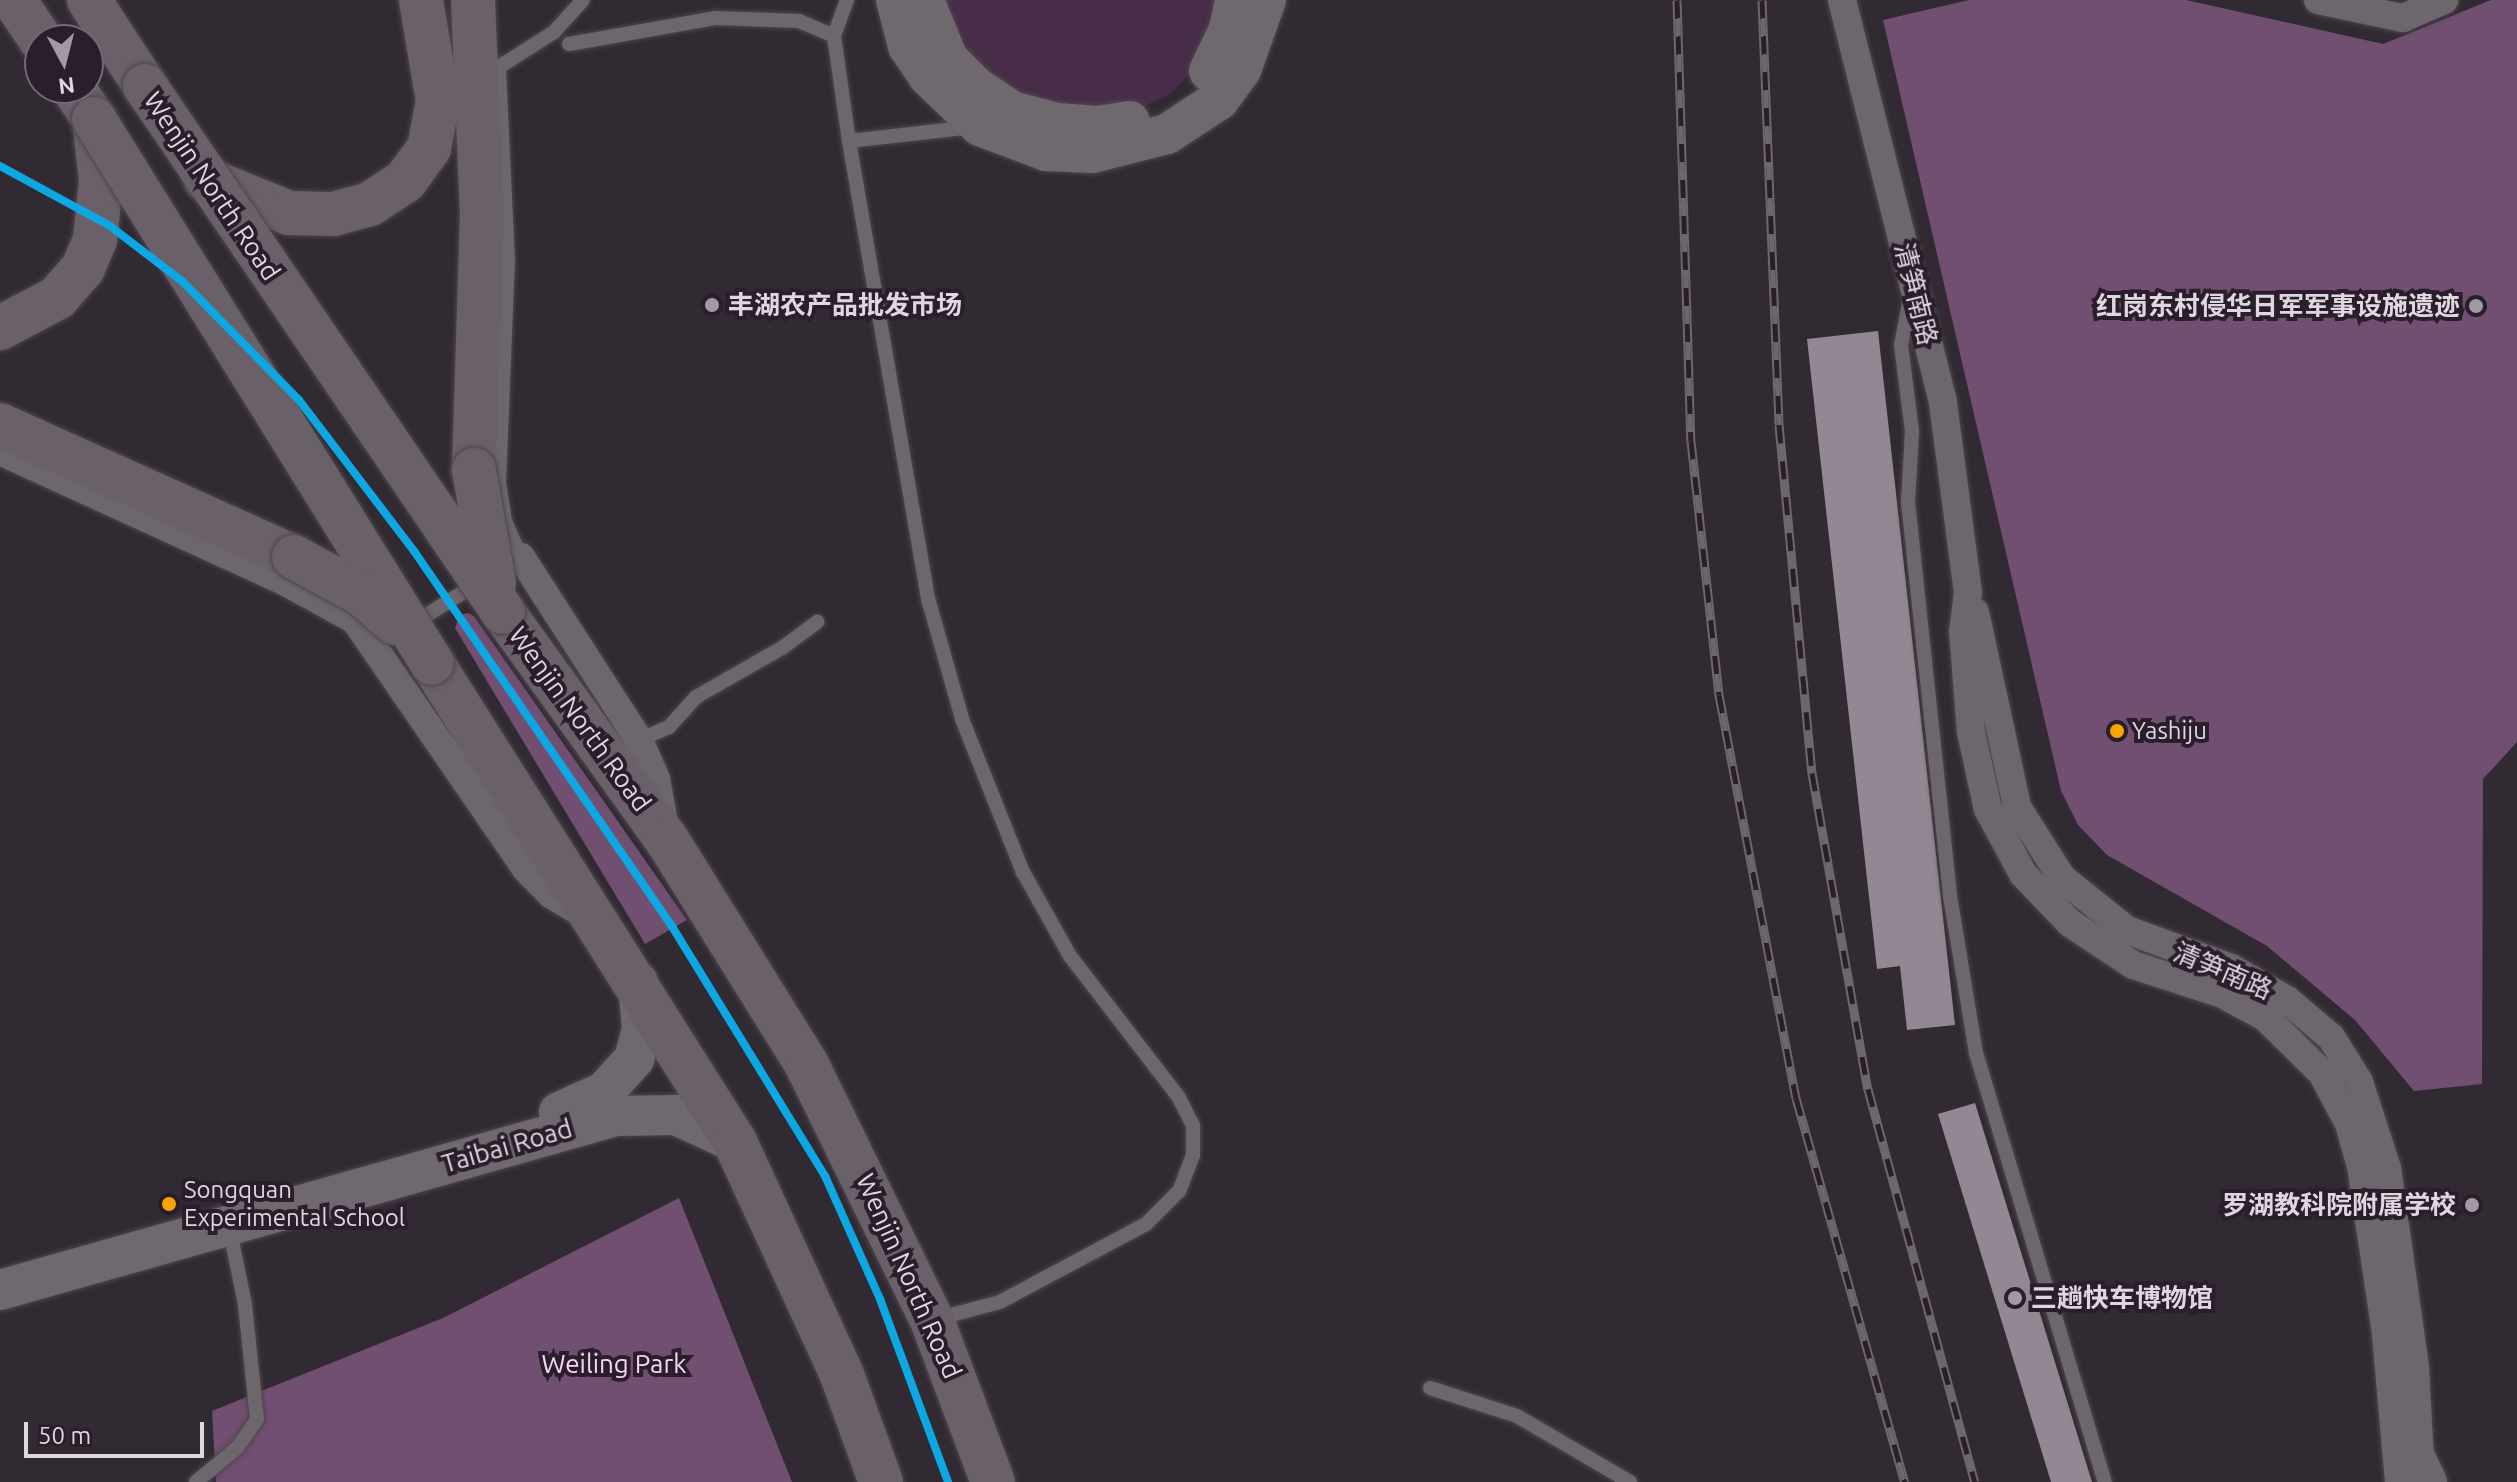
<!DOCTYPE html>
<html>
<head>
<meta charset="utf-8">
<style>
  body { margin:0 }
  #map { position:relative; width:2517px; height:1482px; overflow:hidden; background:#322a32; font-family:Ubuntu,"Noto Sans SC",sans-serif }
  div>[style] { position:absolute }
  .green>* { inset:0; background:#482d48 }
  .forest>* { inset:0; background:#704f71 }
  .building>* { inset:0; background:#938793 }
  .roads { filter:drop-shadow(0 0 2px #4d464d) drop-shadow(0 0 2px #4d464d) }
  .service>* { height:14px; margin:-7px; padding:0 7px; transform-origin:7px; border-radius:7px; background:#6d676d }
  .minor>* { height:28px; margin:-14px; padding:0 14px; transform-origin:14px; border-radius:14px; background:#6d676d }
  .tertiary>* { height:34px; margin:-17px; padding:0 17px; transform-origin:17px; border-radius:17px; background:#6d676d }
  .secondary>* { height:40px; margin:-20px; padding:0 20px; transform-origin:20px; border-radius:20px; background:#6f686f }
  .trunk>* { height:44px; margin:-22px; padding:0 22px; transform-origin:22px; border-radius:22px; background:#6a606a }
  .rail>* { height:9px; margin-top:-4.5px; transform-origin:0; background:repeating-linear-gradient(90deg,#2b1e2c 0 18px,#6d666d 0 36px); box-sizing:border-box; border-block:2px solid #6d666d }
  .bridges { filter:drop-shadow(0 0 2px #4d464d) drop-shadow(0 0 2px #4d464d) }
  .trunk-bridge>* { height:44px; margin:-22px; padding:0 22px; transform-origin:22px; border-radius:22px; background:#6a606a }
  .metro-1>* { height:8px; margin:-4px; padding:0 4px; transform-origin:4px; border-radius:4px; background:#0da8e4 }
  .dots>* { width:22px; height:22px; translate:-50% -50%; box-sizing:border-box; border:4px solid #2b1e2c; border-radius:50% }
  span { translate:-50% -50%; white-space:nowrap; text-align:center; line-height:1.15; -webkit-text-stroke:8px #2b1e2c; paint-order:stroke }
  .bus-label { font-size:24px; color:#dfd6e0 }
  .left { translate:0 -50%; text-align:left }
  .street-label { font-size:26px; color:#dfd6e0 }
  .poi-label { font-size:26px; color:#dfd6e0; font-weight:700 }
  .right { translate:-100% -50%; text-align:right }
  .park-label { font-size:26px; color:#f8d4f9 }
  .north { position:absolute; left:24px; top:24px; width:80px; height:80px; box-sizing:border-box; background:#2b1e2c; border:2px solid #736874; border-radius:50%; rotate:173deg; font-size:22px; font-weight:700; line-height:32px; text-align:center; color:#dfd6e0 }
  .north::after { content:''; display:block; margin:auto; width:28px; height:36px; background:#a29aa3; clip-path:polygon(50% 0,100% 100%,50% 72%,0 100%) }
  .scale { position:absolute; left:24px; top:1422px; width:180px; height:36px; box-sizing:border-box; border:4px solid #dfd6e0; border-top:0; padding-left:10px; font-size:24px; line-height:28px; white-space:nowrap; color:#dfd6e0; -webkit-text-stroke:6px #2b1e2c; paint-order:stroke }
</style>
</head>
<body>
<div id="map">
  <div class="green">
    <div style="clip-path:polygon(932px 0,1221px 0,1197px 64px,1173px 92px,1139px 109px,1061px 113px,981px 77px)"></div>
  </div>
  <div class="forest">
    <div style="clip-path:polygon(1969px 0,2186px 0,2383px 44px,2491px 0,2517px 0,2517px 742px,2483px 779px,2482px 1084px,2414px 1091px,2355px 1020px,2267px 946px,2107px 855px,2078px 825px,2061px 791px,1883px 20px)"></div>
    <div style="clip-path:polygon(468px 613px,474px 616px,687px 920px,645px 944px,455px 628px,460px 615px)"></div>
    <div style="clip-path:polygon(679px 1198px,792px 1482px,216px 1482px,212px 1411px,443px 1318px)"></div>
  </div>
  <div class="building">
    <div style="clip-path:polygon(1878px 331px,1955px 1025px,1907px 1030px,1900px 966px,1877px 969px,1807px 339px)"></div>
    <div style="clip-path:polygon(1975px 1103px,2092px 1482px,2051px 1482px,1938px 1114px)"></div>
  </div>
  <div class="roads">
    <div class="service">
      <div style="left:847px;top:0;width:38px;rotate:110deg"></div>
      <div style="left:834px;top:36px;width:106px;rotate:81.9deg"></div>
      <div style="left:849px;top:141px;width:468px;rotate:80.2deg"></div>
      <div style="left:929px;top:602px;width:122px;rotate:74.2deg"></div>
      <div style="left:962px;top:719px;width:165px;rotate:68.3deg"></div>
      <div style="left:1023px;top:872px;width:96px;rotate:60.8deg"></div>
      <div style="left:1070px;top:956px;width:177px;rotate:52.4deg"></div>
      <div style="left:1178px;top:1096px;width:33px;rotate:63deg"></div>
      <div style="left:1193px;top:1125px;width:30px;rotate:90deg"></div>
      <div style="left:1193px;top:1155px;width:39px;rotate:111deg"></div>
      <div style="left:1179px;top:1191px;width:47px;rotate:135deg"></div>
      <div style="left:1146px;top:1224px;width:166px;rotate:151.9deg"></div>
      <div style="left:1000px;top:1302px;width:66px;rotate:165.1deg"></div>
      <div style="left:569px;top:44px;width:148px;rotate:-10.1deg"></div>
      <div style="left:715px;top:18px;width:84px;rotate:2deg"></div>
      <div style="left:799px;top:21px;width:38px;rotate:23deg"></div>
      <div style="left:849px;top:141px;width:124px;rotate:-6.5deg"></div>
      <div style="left:1910px;top:299px;width:47px;rotate:101.1deg"></div>
      <div style="left:1901px;top:345px;width:87px;rotate:82.7deg"></div>
      <div style="left:1912px;top:431px;width:71px;rotate:93.2deg"></div>
      <div style="left:1908px;top:502px;width:396px;rotate:83.9deg"></div>
      <div style="left:1950px;top:896px;width:159px;rotate:80.6deg"></div>
      <div style="left:1976px;top:1053px;width:448px;rotate:73.3deg"></div>
      <div style="left:516px;top:560px;width:6px;rotate:-31deg"></div>
      <div style="left:521px;top:557px;width:39px;rotate:-114deg"></div>
      <div style="left:505px;top:521px;width:38px;rotate:-99deg"></div>
      <div style="left:499px;top:483px;width:222px;rotate:-87.7deg"></div>
      <div style="left:508px;top:261px;width:194px;rotate:-92.7deg"></div>
      <div style="left:499px;top:67px;width:65px;rotate:-32.5deg"></div>
      <div style="left:554px;top:32px;width:43px;rotate:-47.8deg"></div>
      <div style="left:414px;top:623px;width:75px;rotate:-32deg"></div>
      <div style="left:636px;top:741px;width:36px;rotate:-23deg"></div>
      <div style="left:669px;top:727px;width:40px;rotate:-48deg"></div>
      <div style="left:696px;top:697px;width:99px;rotate:-29.7deg"></div>
      <div style="left:782px;top:648px;width:44px;rotate:-36.6deg"></div>
      <div style="left:1430px;top:1388px;width:91px;rotate:17.8deg"></div>
      <div style="left:1517px;top:1416px;width:131px;rotate:30.3deg"></div>
      <div style="left:196px;top:1482px;width:53px;rotate:-39.7deg"></div>
      <div style="left:237px;top:1448px;width:35px;rotate:-55deg"></div>
      <div style="left:257px;top:1419px;width:116px;rotate:-96deg"></div>
      <div style="left:245px;top:1304px;width:79px;rotate:-101.7deg"></div>
    </div>
    <div class="minor">
      <div style="left:1842px;top:0;width:415px;rotate:75.9deg"></div>
      <div style="left:1943px;top:403px;width:191px;rotate:82.5deg"></div>
      <div style="left:1968px;top:592px;width:39px;rotate:97deg"></div>
      <div style="left:1963px;top:631px;width:101px;rotate:85.5deg"></div>
      <div style="left:1971px;top:732px;width:79px;rotate:77.6deg"></div>
      <div style="left:1988px;top:809px;width:74px;rotate:61.7deg"></div>
      <div style="left:2023px;top:874px;width:68px;rotate:46.2deg"></div>
      <div style="left:2070px;top:923px;width:76px;rotate:33.7deg"></div>
      <div style="left:2133px;top:965px;width:94px;rotate:18deg"></div>
      <div style="left:2222px;top:994px;width:49px;rotate:28.1deg"></div>
      <div style="left:2265px;top:1017px;width:80px;rotate:44.5deg"></div>
      <div style="left:2322px;top:1073px;width:58px;rotate:62.1deg"></div>
      <div style="left:2349px;top:1124px;width:44px;rotate:74.1deg"></div>
      <div style="left:2361px;top:1166px;width:170px;rotate:81.5deg"></div>
      <div style="left:2386px;top:1334px;width:149px;rotate:85deg"></div>
      <div style="left:2318px;top:0;width:87px;rotate:12deg"></div>
      <div style="left:2403px;top:18px;width:45px;rotate:-23.7deg"></div>
      <div style="left:0;top:451px;width:312px;rotate:24.6deg"></div>
      <div style="left:284px;top:581px;width:81px;rotate:28.8deg"></div>
      <div style="left:355px;top:620px;width:302px;rotate:55.5deg"></div>
      <div style="left:526px;top:869px;width:37px;rotate:45deg"></div>
      <div style="left:552px;top:895px;width:39px;rotate:31deg"></div>
      <div style="left:521px;top:557px;width:218px;rotate:57.2deg"></div>
      <div style="left:639px;top:740px;width:43px;rotate:66.4deg"></div>
      <div style="left:656px;top:779px;width:50px;rotate:79.6deg"></div>
      <div style="left:1975px;top:612px;width:199px;rotate:77.8deg"></div>
      <div style="left:2017px;top:807px;width:84px;rotate:57.6deg"></div>
      <div style="left:2062px;top:878px;width:83px;rotate:38.7deg"></div>
      <div style="left:2127px;top:930px;width:111px;rotate:20.1deg"></div>
      <div style="left:2231px;top:968px;width:64px;rotate:29.7deg"></div>
      <div style="left:2287px;top:1000px;width:57px;rotate:40.1deg"></div>
      <div style="left:2331px;top:1037px;width:53px;rotate:58.1deg"></div>
      <div style="left:2359px;top:1082px;width:90px;rotate:72deg"></div>
      <div style="left:2387px;top:1168px;width:201px;rotate:82deg"></div>
      <div style="left:2415px;top:1367px;width:112px;rotate:86.9deg"></div>
    </div>
    <div class="tertiary">
      <div style="left:2419px;top:1459px;width:25px;rotate:64deg"></div>
    </div>
    <div class="secondary">
      <div style="left:896px;top:0;width:48px;rotate:75.4deg"></div>
      <div style="left:908px;top:46px;width:36px;rotate:56deg"></div>
      <div style="left:928px;top:76px;width:72px;rotate:43.9deg"></div>
      <div style="left:980px;top:126px;width:71px;rotate:20.7deg"></div>
      <div style="left:1046px;top:151px;width:46px;rotate:2.5deg"></div>
      <div style="left:1092px;top:153px;width:77px;rotate:-14.2deg"></div>
      <div style="left:1167px;top:134px;width:62px;rotate:-33.2deg"></div>
      <div style="left:1219px;top:100px;width:37px;rotate:-54deg"></div>
      <div style="left:1241px;top:70px;width:74px;rotate:-70.3deg"></div>
      <div style="left:924px;top:0;width:64px;rotate:67.9deg"></div>
      <div style="left:948px;top:59px;width:40px;rotate:45deg"></div>
      <div style="left:976px;top:87px;width:43px;rotate:33.7deg"></div>
      <div style="left:1012px;top:111px;width:47px;rotate:14.9deg"></div>
      <div style="left:1057px;top:123px;width:41px;rotate:4.2deg"></div>
      <div style="left:1098px;top:126px;width:32px;rotate:-9deg"></div>
      <div style="left:1209px;top:71px;width:47px;rotate:-64.5deg"></div>
      <div style="left:1229px;top:29px;width:30px;rotate:-78deg"></div>
      <div style="left:559px;top:1112px;width:49px;rotate:-24deg"></div>
      <div style="left:604px;top:1092px;width:45px;rotate:-47.7deg"></div>
      <div style="left:634px;top:1059px;width:31px;rotate:-75deg"></div>
      <div style="left:642px;top:1029px;width:47px;rotate:-94.9deg"></div>
      <div style="left:0;top:1290px;width:640px;rotate:-15.77deg"></div>
      <div style="left:616px;top:1116px;width:60px;rotate:-1deg"></div>
      <div style="left:676px;top:1115px;width:65px;rotate:24.6deg"></div>
    </div>
    <div class="trunk">
      <div style="left:14px;top:0;width:48px;rotate:56deg"></div>
      <div style="left:89px;top:0;width:103px;rotate:56.9deg"></div>
      <div style="left:473px;top:0;width:214px;rotate:87.6deg"></div>
      <div style="left:482px;top:214px;width:256px;rotate:91.8deg"></div>
      <div style="left:205px;top:179px;width:91px;rotate:22deg"></div>
      <div style="left:289px;top:213px;width:44px;rotate:1.3deg"></div>
      <div style="left:333px;top:214px;width:38px;rotate:-15deg"></div>
      <div style="left:370px;top:204px;width:42px;rotate:-33.3deg"></div>
      <div style="left:405px;top:181px;width:41px;rotate:-54deg"></div>
      <div style="left:429px;top:148px;width:48px;rotate:-79.2deg"></div>
      <div style="left:438px;top:101px;width:102px;rotate:-99.6deg"></div>
      <div style="left:0;top:328px;width:64px;rotate:-27.8deg"></div>
      <div style="left:57px;top:298px;width:40px;rotate:-49deg"></div>
      <div style="left:83px;top:268px;width:30px;rotate:-67deg"></div>
      <div style="left:95px;top:240px;width:59px;rotate:-84.2deg"></div>
      <div style="left:101px;top:181px;width:62px;rotate:-96.4deg"></div>
      <div style="left:94px;top:119px;width:37px;rotate:-124deg"></div>
      <div style="left:0;top:425px;width:322px;rotate:24.2deg"></div>
      <div style="left:503px;top:612px;width:281px;rotate:54.3deg"></div>
      <div style="left:667px;top:840px;width:265px;rotate:58.1deg"></div>
      <div style="left:807px;top:1065px;width:284px;rotate:63.9deg"></div>
      <div style="left:932px;top:1320px;width:173px;rotate:69.4deg"></div>
      <div style="left:432px;top:663px;width:567px;rotate:57.68deg"></div>
      <div style="left:735px;top:1142px;width:256px;rotate:65.3deg"></div>
      <div style="left:842px;top:1375px;width:114px;rotate:70deg"></div>
    </div>
  </div>
  <div class="rail">
    <div style="left:1677px;top:0;width:441px;rotate:88.2deg"></div>
    <div style="left:1691px;top:441px;width:256px;rotate:83.7deg"></div>
    <div style="left:1719px;top:695px;width:410px;rotate:79.2deg"></div>
    <div style="left:1796px;top:1098px;width:399px;rotate:74.2deg"></div>
    <div style="left:1762px;top:0;width:425px;rotate:87.7deg"></div>
    <div style="left:1779px;top:425px;width:350px;rotate:84.6deg"></div>
    <div style="left:1812px;top:773px;width:321px;rotate:80deg"></div>
    <div style="left:1868px;top:1089px;width:407px;rotate:74.8deg"></div>
  </div>
  <div class="bridges">
    <div class="trunk-bridge">
      <div style="left:145px;top:86px;width:636px;rotate:55.76deg"></div>
      <div style="left:94px;top:119px;width:640px;rotate:58.15deg"></div>
      <div style="left:474px;top:470px;width:115px;rotate:80deg"></div>
      <div style="left:294px;top:557px;width:77px;rotate:28.6deg"></div>
      <div style="left:362px;top:594px;width:44px;rotate:41.3deg"></div>
    </div>
  </div>
  <div class="metro-1">
    <div style="left:0;top:166px;width:125px;rotate:28.6deg"></div>
    <div style="left:110px;top:226px;width:91px;rotate:37.4deg"></div>
    <div style="left:182px;top:281px;width:167px;rotate:45.5deg"></div>
    <div style="left:299px;top:400px;width:190px;rotate:52.7deg"></div>
    <div style="left:414px;top:551px;width:457px;rotate:55.5deg"></div>
    <div style="left:673px;top:928px;width:291px;rotate:58.5deg"></div>
    <div style="left:825px;top:1176px;width:135px;rotate:65.9deg"></div>
    <div style="left:880px;top:1299px;width:195px;rotate:69.6deg"></div>
  </div>
  <div class="dots">
    <div style="left:712px;top:305px;background:#a29aa3"></div>
    <div style="left:2476px;top:306px;background:#a29aa3"></div>
    <div style="left:2117px;top:731px;background:#f7a600"></div>
    <div style="left:169px;top:1204px;background:#f7a600"></div>
    <div style="left:2472px;top:1205px;background:#a29aa3"></div>
    <div style="left:2015px;top:1298px;background:#a29aa3"></div>
  </div>
  <div class="bus-label">
    <span class="left" style="left:2132px;top:731px">Yashiju</span>
    <span class="left" style="left:184px;top:1204px">Songquan<br>Experimental School</span>
  </div>
  <div class="street-label">
    <span style="left:212px;top:186px;rotate:56deg">Wenjin North Road</span>
    <span style="left:1916px;top:294px;rotate:76deg">清笋南路</span>
    <span style="left:580px;top:719px;rotate:54deg">Wenjin North Road</span>
    <span style="left:2223px;top:971px;rotate:23deg">清笋南路</span>
    <span style="left:507px;top:1146px;rotate:-16deg">Taibai Road</span>
    <span style="left:909px;top:1276px;rotate:66deg">Wenjin North Road</span>
  </div>
  <div class="poi-label">
    <span class="left" style="left:728px;top:305px">丰湖农产品批发市场</span>
    <span class="right" style="left:2460px;top:306px">红岗东村侵华日军军事设施遗迹</span>
    <span class="right" style="left:2456px;top:1205px">罗湖教科院附属学校</span>
    <span class="left" style="left:2031px;top:1298px">三趟快车博物馆</span>
  </div>
  <div class="park-label">
    <span style="left:614px;top:1364px">Weiling Park</span>
  </div>
  <div class="north">N</div>
  <div class="scale">50 m</div>
</div>
</body>
</html>
